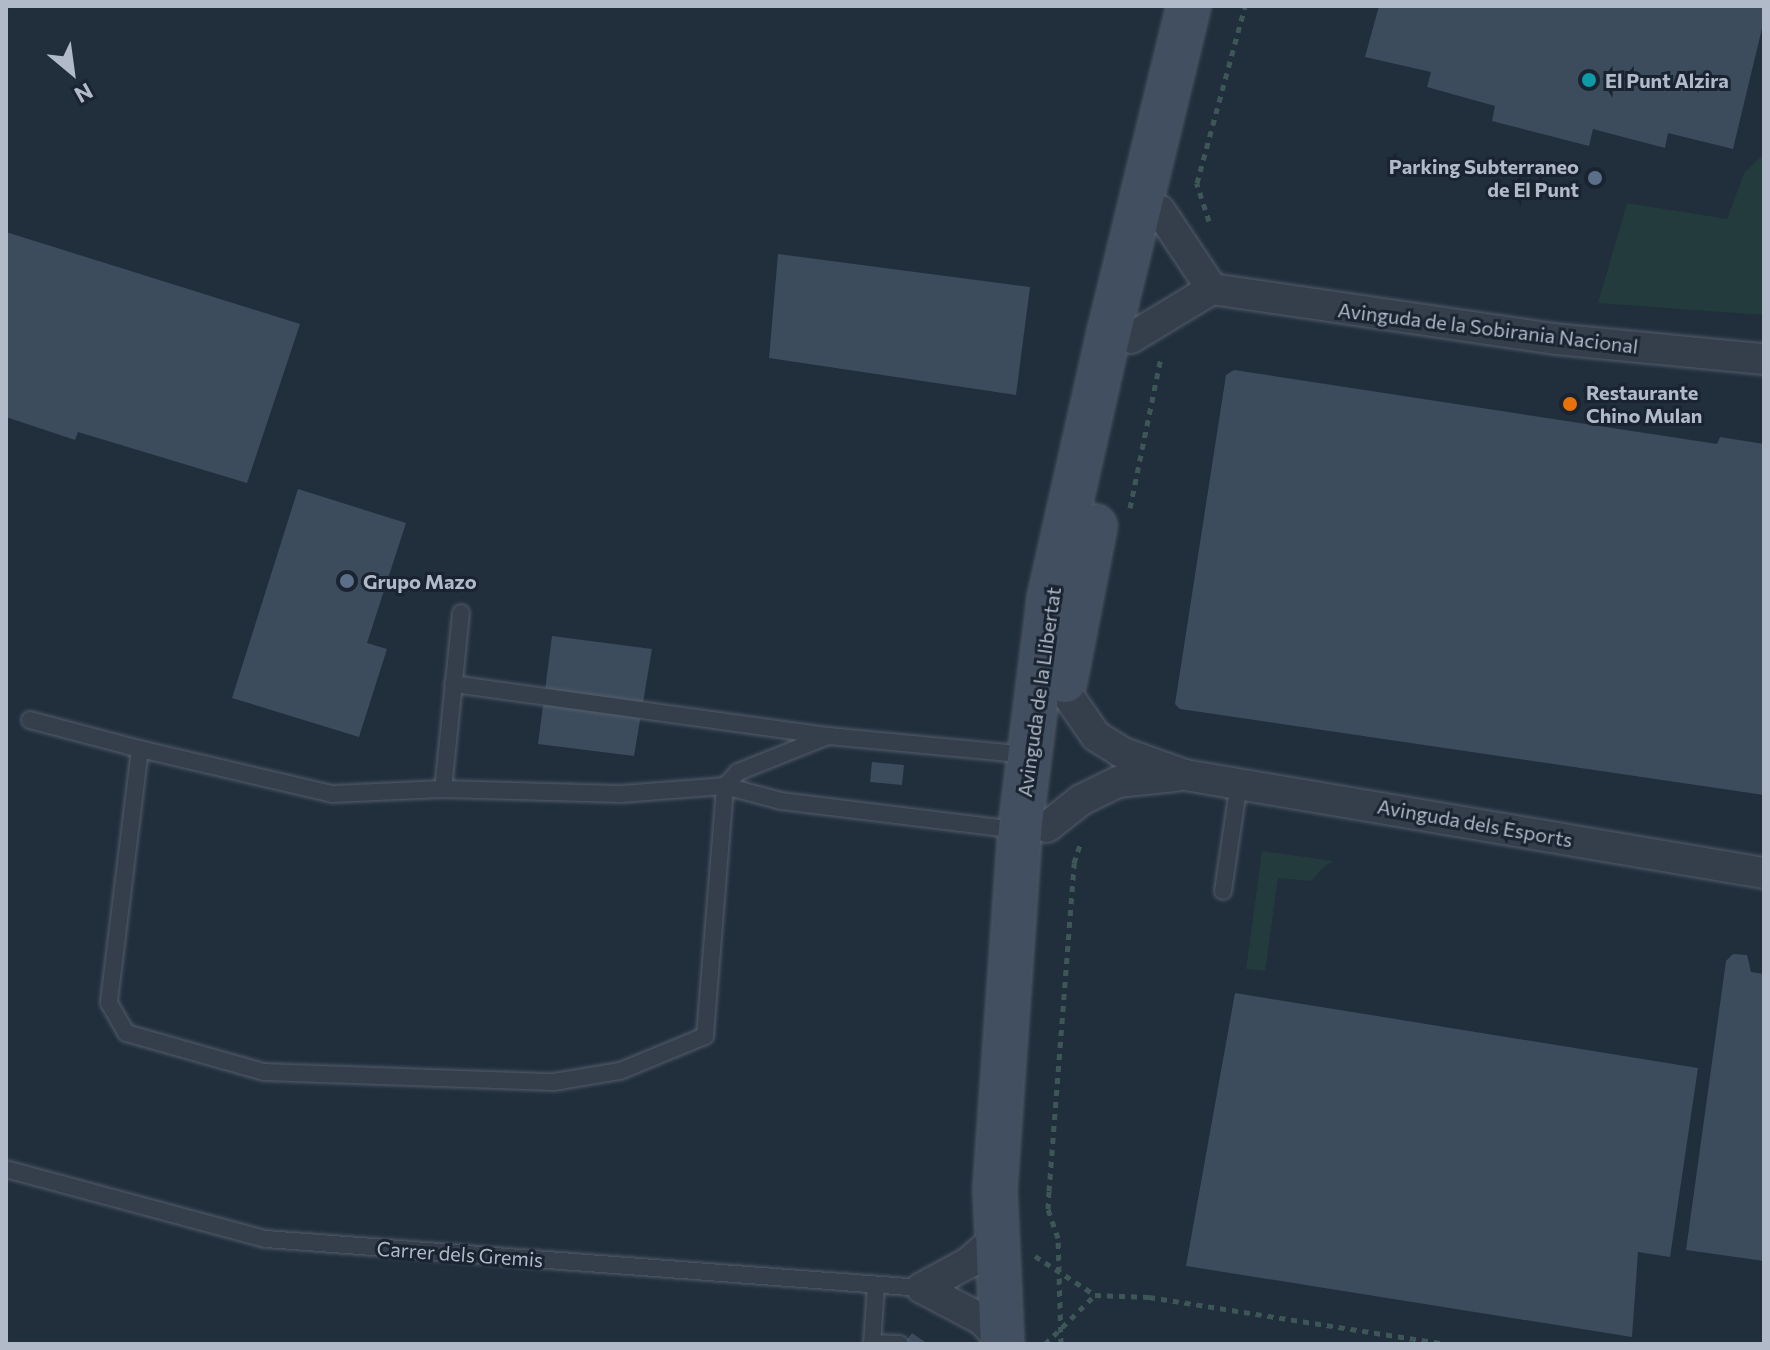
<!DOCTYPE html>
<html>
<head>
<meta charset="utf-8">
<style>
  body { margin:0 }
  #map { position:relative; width:1770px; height:1350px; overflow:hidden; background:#212e3c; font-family:Commissioner,sans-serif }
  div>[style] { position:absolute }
  .green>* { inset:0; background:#233b3d }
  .building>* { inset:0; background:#3c4c5c }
  .path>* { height:5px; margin-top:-2.5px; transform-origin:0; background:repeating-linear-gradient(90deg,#3d5757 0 6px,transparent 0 12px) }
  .roads { filter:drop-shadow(0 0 2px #535d6a) drop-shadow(0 0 2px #535d6a) }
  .lane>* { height:16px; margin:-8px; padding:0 8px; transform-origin:8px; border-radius:8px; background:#353f4c }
  .street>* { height:30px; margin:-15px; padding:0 15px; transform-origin:15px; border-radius:15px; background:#353f4c }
  .secondary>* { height:42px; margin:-21px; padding:0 21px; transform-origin:21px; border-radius:21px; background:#424f60 }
  .dots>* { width:22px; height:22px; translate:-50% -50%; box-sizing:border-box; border:4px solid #1a2431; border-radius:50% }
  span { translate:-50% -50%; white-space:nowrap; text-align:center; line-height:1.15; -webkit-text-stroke:6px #1a2431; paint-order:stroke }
  .poi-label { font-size:20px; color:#b0bac8; font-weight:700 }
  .left { translate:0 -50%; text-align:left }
  .right { translate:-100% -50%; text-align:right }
  .street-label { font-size:20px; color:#b0bac8 }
  .frame { position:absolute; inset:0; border:8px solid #b0bac8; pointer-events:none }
  .north { position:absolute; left:32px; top:32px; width:80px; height:80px; -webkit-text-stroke:6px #1a2431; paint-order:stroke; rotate:151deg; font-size:22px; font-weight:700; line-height:32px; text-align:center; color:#b0bac8 }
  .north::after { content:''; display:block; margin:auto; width:28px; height:36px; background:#b0bac8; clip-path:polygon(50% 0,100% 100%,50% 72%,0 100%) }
</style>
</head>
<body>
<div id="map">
  <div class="green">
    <div style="clip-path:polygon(1764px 154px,1764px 315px,1598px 303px,1627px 203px,1727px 219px,1744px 173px)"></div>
    <div style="clip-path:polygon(1262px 851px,1334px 861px,1324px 867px,1311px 881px,1278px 878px,1265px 971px,1246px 969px)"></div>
  </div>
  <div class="building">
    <div style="clip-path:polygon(1379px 6px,1764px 6px,1764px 20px,1733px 149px,1668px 133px,1665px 148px,1593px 129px,1589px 146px,1492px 121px,1495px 106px,1427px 87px,1431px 72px,1365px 57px)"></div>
    <div style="clip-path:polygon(6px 232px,300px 324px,247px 483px,78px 432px,75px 440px,6px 417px)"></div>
    <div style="clip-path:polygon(778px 254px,1030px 287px,1016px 395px,769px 358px)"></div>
    <div style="clip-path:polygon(1234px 370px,1717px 444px,1720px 437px,1764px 444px,1764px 795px,1180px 709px,1175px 704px,1226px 375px)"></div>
    <div style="clip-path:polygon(298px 489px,406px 523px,367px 643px,387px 649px,359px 737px,232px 698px)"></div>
    <div style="clip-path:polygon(552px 636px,652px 649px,634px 756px,538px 744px)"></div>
    <div style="clip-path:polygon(872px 762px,904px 765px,902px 785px,870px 782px)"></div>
    <div style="clip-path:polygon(1733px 954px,1747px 955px,1751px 972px,1764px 974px,1764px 1261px,1686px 1250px,1726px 961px)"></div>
    <div style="clip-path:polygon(1235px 993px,1698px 1068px,1670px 1257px,1638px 1252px,1632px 1337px,1186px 1266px)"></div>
    <div style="clip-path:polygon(912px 1333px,928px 1344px,904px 1344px)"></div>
  </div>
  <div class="path">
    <div style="left:1209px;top:221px;width:40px;rotate:-108deg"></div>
    <div style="left:1197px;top:183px;width:183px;rotate:-74.8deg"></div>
    <div style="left:1130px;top:508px;width:154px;rotate:-78.4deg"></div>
    <div style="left:1035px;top:1256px;width:72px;rotate:33deg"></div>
    <div style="left:1095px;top:1295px;width:54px;rotate:2.1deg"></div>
    <div style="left:1149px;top:1297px;width:301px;rotate:9deg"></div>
    <div style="left:1045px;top:1344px;width:70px;rotate:-44.4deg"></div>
    <div style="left:1061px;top:1344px;width:106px;rotate:-91.6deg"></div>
    <div style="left:1058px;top:1238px;width:31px;rotate:-109deg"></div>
    <div style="left:1048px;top:1209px;width:18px;rotate:-87deg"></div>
    <div style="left:1049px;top:1191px;width:329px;rotate:-85.6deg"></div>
    <div style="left:1074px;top:863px;width:19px;rotate:-72deg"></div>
  </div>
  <div class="roads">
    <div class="lane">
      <div style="left:461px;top:613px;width:177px;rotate:95.8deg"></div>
      <div style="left:443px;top:789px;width:178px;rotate:1.6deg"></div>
      <div style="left:621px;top:794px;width:104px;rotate:-4.4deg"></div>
      <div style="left:725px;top:786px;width:58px;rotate:15deg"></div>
      <div style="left:781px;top:801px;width:239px;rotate:7deg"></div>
      <div style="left:453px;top:684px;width:379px;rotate:7.9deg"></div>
      <div style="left:828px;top:736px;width:202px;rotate:5.4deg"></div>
      <div style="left:30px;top:720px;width:114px;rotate:14.8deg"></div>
      <div style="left:443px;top:789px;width:111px;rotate:177.4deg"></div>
      <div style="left:332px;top:794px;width:197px;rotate:-166.8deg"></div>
      <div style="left:140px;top:749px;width:256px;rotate:97deg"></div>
      <div style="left:109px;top:1003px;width:34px;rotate:60deg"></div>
      <div style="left:126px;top:1033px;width:143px;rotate:15.8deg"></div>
      <div style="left:264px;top:1072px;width:290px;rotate:2deg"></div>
      <div style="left:554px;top:1082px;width:67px;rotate:-9.5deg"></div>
      <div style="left:620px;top:1071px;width:92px;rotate:-22.4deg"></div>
      <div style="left:705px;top:1036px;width:251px;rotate:-85.4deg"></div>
      <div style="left:725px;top:786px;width:19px;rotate:-47deg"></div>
      <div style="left:738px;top:772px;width:97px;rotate:-21.8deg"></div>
      <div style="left:1223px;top:891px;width:109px;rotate:-81.6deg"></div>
      <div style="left:6px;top:1169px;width:269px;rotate:15.1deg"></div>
      <div style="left:266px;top:1239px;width:658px;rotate:4.27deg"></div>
      <div style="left:872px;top:1343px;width:28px;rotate:2deg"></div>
      <div style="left:872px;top:1344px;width:58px;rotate:-86.1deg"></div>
    </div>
    <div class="street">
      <div style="left:1160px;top:211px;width:94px;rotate:56.3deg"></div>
      <div style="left:1131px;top:338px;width:95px;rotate:-31.2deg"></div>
      <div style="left:1212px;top:289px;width:347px;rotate:8.3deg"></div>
      <div style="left:1555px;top:339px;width:210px;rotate:5.5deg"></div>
      <div style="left:1064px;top:690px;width:56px;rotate:55.2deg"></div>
      <div style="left:1096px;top:736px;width:32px;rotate:32deg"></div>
      <div style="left:1123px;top:753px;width:66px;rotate:19.5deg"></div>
      <div style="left:1185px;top:775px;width:587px;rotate:9.61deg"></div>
      <div style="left:1047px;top:827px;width:43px;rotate:-38.5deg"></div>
      <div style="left:1081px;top:800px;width:41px;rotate:-25.9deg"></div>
      <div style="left:1118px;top:782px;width:57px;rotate:-6deg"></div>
      <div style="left:922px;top:1288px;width:67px;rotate:27.7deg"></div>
      <div style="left:981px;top:1319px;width:28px;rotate:45deg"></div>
      <div style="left:922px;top:1288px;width:52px;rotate:-28.5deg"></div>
      <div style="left:968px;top:1263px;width:37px;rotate:-41deg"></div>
    </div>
    <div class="secondary">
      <div style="left:1065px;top:681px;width:158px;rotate:-79deg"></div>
      <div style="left:1002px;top:1344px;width:155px;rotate:-92.6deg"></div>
      <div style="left:995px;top:1189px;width:360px;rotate:-86deg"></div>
      <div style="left:1020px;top:830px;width:233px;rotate:-82.8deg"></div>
      <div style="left:1049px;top:599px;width:273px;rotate:-77.3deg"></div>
      <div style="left:1109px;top:333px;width:337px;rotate:-76.3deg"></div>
    </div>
  </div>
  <div class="dots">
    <div style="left:1589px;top:80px;background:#0f9aa8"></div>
    <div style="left:1595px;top:178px;background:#5c6f8a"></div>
    <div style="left:1570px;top:404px;background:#e8710a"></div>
    <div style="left:347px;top:581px;background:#5c6f8a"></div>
  </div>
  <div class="poi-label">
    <span class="left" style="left:1605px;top:80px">El Punt Alzira</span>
    <span class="right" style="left:1579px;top:178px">Parking Subterraneo<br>de El Punt</span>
    <span class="left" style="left:1586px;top:404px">Restaurante<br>Chino Mulan</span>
    <span class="left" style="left:363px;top:581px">Grupo Mazo</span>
  </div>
  <div class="street-label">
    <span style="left:1488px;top:328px;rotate:7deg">Avinguda de la Sobirania Nacional</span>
    <span style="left:1039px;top:692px;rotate:-82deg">Avinguda de la Llibertat</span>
    <span style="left:1475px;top:823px;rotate:10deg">Avinguda dels Esports</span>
    <span style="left:460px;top:1254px;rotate:4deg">Carrer dels Gremis</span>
  </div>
  <div class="frame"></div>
  <div class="north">N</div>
</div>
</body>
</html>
